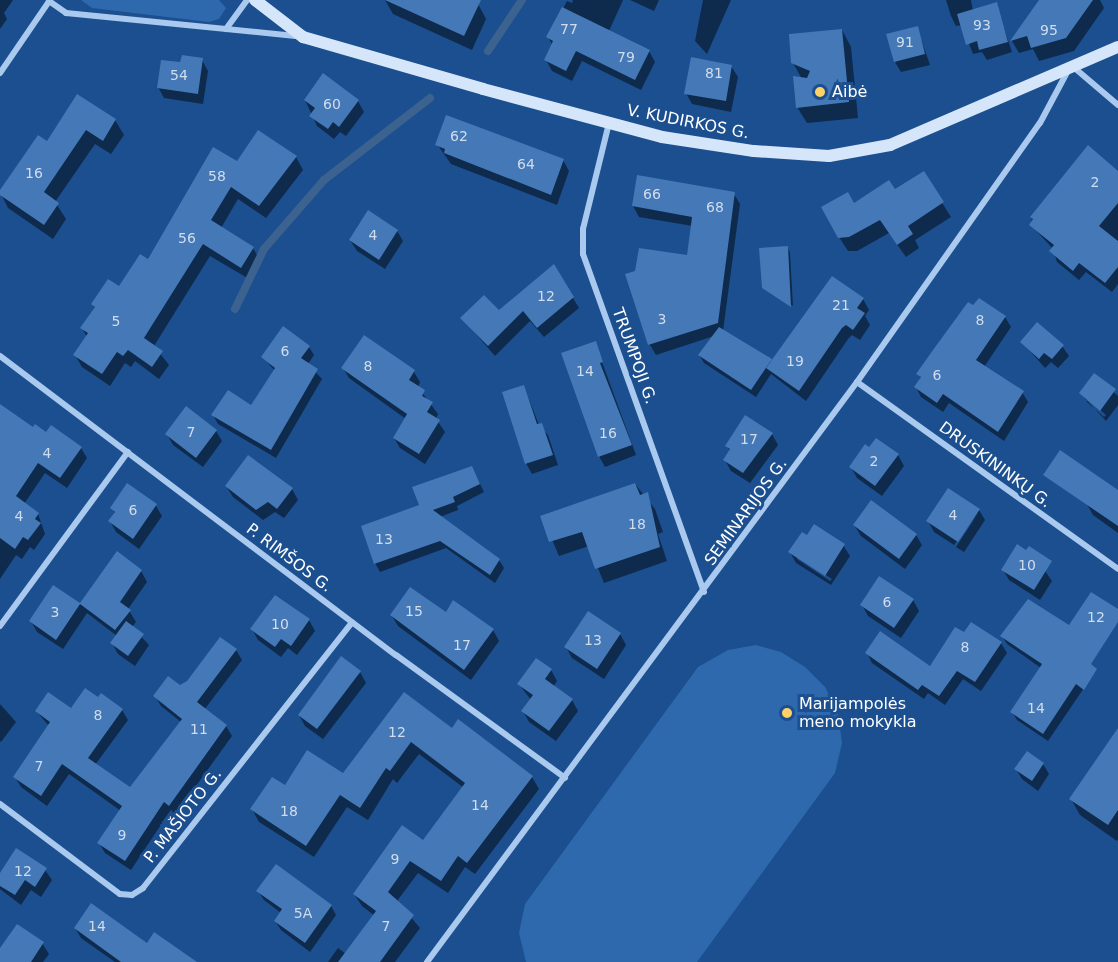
<!DOCTYPE html>
<html>
<head>
<meta charset="utf-8">
<style>
  body { margin:0 }
  #map { position:relative; width:1118px; height:962px; overflow:hidden; background:#1b4f8f; font-family:"DejaVu Sans",sans-serif }
  div>[style] { position:absolute }
  .green>* { inset:0; background:#2e69ad }
  .shadow>* { inset:0; background:#0007 }
  .stream>* { height:8px; margin:-4px; padding:0 4px; transform-origin:4px; border-radius:4px; background:#3c6290 }
  .building>* { inset:0; background:#4478b7 }
  .street>* { height:6px; margin:-3px; padding:0 3px; transform-origin:3px; border-radius:3px; background:#a9c9ee }
  .secondary>* { height:12px; margin:-6px; padding:0 6px; transform-origin:6px; border-radius:6px; background:#d6e6fa }
  .dots>* { width:16px; height:16px; translate:-50% -50%; box-sizing:border-box; border:3px solid #1b4f8f; border-radius:50% }
  span { translate:-50% -50%; white-space:nowrap; text-align:center; line-height:1.15; -webkit-text-stroke:6px #1b4f8f; paint-order:stroke }
  .number-label { font-size:14px; color:#d0dded }
  .number-label span { -webkit-text-stroke-width:0 }
  .poi-label { font-size:16px; color:#fff }
  .left { translate:0 -50%; text-align:left }
  .street-label { font-size:16px; color:#fff }
</style>
</head>
<body>
<div id="map">
  <div class="green">
    <div style="clip-path:polygon(81px 0,219px 0,226px 8px,219px 19px,209px 22px,92px 8px)"></div>
    <div style="clip-path:polygon(756px 645px,781px 652px,805px 667px,825px 687px,838px 713px,842px 743px,835px 773px,697px 962px,526px 962px,519px 933px,525px 904px,698px 667px,728px 650px)"></div>
  </div>
  <div class="shadow">
    <div style="clip-path:polygon(0 0,13px 0,4px 13px,7px 19px,0 29px)"></div>
    <div style="clip-path:polygon(385px 0,468px 0,478px 4px,486px 19px,472px 50px,393px 14px)"></div>
    <div style="clip-path:polygon(573px 0,623px 0,609px 31px,649px 51px,655px 62px,641px 90px,582px 61px,572px 81px,552px 71px,546px 60px,553px 46px,548px 37px,567px 1px,572px 3px)"></div>
    <div style="clip-path:polygon(630px 0,659px 0,654px 11px)"></div>
    <div style="clip-path:polygon(703px 0,731px 0,707px 54px,695px 41px)"></div>
    <div style="clip-path:polygon(946px 0,971px 0,973px 11px,996px 4px,1012px 52px,987px 60px,982px 52px,973px 54px,962px 25px,956px 26px,951px 16px)"></div>
    <div style="clip-path:polygon(1041px 0,1100px 0,1104px 8px,1074px 51px,1039px 61px,1033px 49px,1019px 53px,1012px 41px)"></div>
    <div style="clip-path:polygon(917px 28px,930px 65px,901px 72px,895px 62px)"></div>
    <div style="clip-path:polygon(842px 30px,851px 47px,858px 118px,807px 123px,797px 107px,802px 79px,793px 63px)"></div>
    <div style="clip-path:polygon(202px 60px,208px 71px,203px 104px,164px 98px,158px 87px,182px 64px)"></div>
    <div style="clip-path:polygon(731px 66px,738px 77px,731px 112px,692px 104px,686px 93px)"></div>
    <div style="clip-path:polygon(305px 100px,358px 101px,364px 112px,346px 136px,340px 132px,334px 139px,317px 126px)"></div>
    <div style="clip-path:polygon(115px 120px,124px 135px,111px 154px,95px 144px,55px 202px,66px 219px,53px 239px,8px 208px,0 192px,47px 143px)"></div>
    <div style="clip-path:polygon(437px 144px,563px 160px,569px 171px,557px 205px,451px 164px)"></div>
    <div style="clip-path:polygon(296px 157px,303px 170px,266px 218px,238px 199px,221px 228px,253px 248px,260px 260px,249px 279px,210px 256px,154px 346px,169px 365px,159px 379px,135px 361px,131px 367px,125px 363px,110px 386px,82px 367px,75px 355px,87px 337px,82px 328px,95px 309px,93px 304px,119px 288px,148px 261px,238px 163px)"></div>
    <div style="clip-path:polygon(923px 173px,951px 217px,915px 240px,919px 248px,906px 257px,889px 233px,857px 251px,848px 251px,839px 237px,853px 205px,895px 191px)"></div>
    <div style="clip-path:polygon(1118px 173px,1118px 284px,1112px 292px,1086px 272px,1079px 280px,1057px 262px,1053px 249px,1031px 225px,1032px 217px)"></div>
    <div style="clip-path:polygon(734px 194px,740px 204px,723px 331px,772px 363px,863px 299px,869px 310px,865px 316px,870px 325px,860px 340px,852px 335px,848px 339px,806px 401px,771px 374px,756px 397px,704px 363px,700px 356px,714px 336px,656px 355px,650px 345px,627px 275px,689px 257px,693px 226px,639px 217px,633px 206px)"></div>
    <div style="clip-path:polygon(397px 231px,403px 241px,385px 269px,357px 251px,350px 240px)"></div>
    <div style="clip-path:polygon(788px 248px,790px 253px,793px 306px,764px 288px)"></div>
    <div style="clip-path:polygon(554px 267px,579px 308px,544px 337px,530px 321px,495px 356px,462px 318px,499px 312px)"></div>
    <div style="clip-path:polygon(1005px 317px,1011px 327px,984px 367px,1022px 392px,1028px 402px,1004px 441px,949px 403px,943px 412px,921px 397px,916px 387px,921px 378px,918px 374px)"></div>
    <div style="clip-path:polygon(365px 337px,414px 372px,420px 382px,418px 387px,438px 414px,436px 419px,445px 432px,425px 464px,400px 448px,394px 438px,406px 419px,349px 378px,343px 368px)"></div>
    <div style="clip-path:polygon(1022px 342px,1062px 346px,1069px 356px,1058px 368px,1051px 362px,1045px 368px)"></div>
    <div style="clip-path:polygon(595px 343px,636px 455px,605px 467px,599px 456px)"></div>
    <div style="clip-path:polygon(309px 347px,314px 355px,308px 364px,322px 379px,276px 458px,218px 424px,213px 415px,252px 407px,275px 371px,263px 357px)"></div>
    <div style="clip-path:polygon(evenodd,1094px 375px,1118px 396px,1118px 405px,1106px 421px,1080px 393px,1094px 375px,1087px 398px,1106px 415px,1104px 417px,1087px 402px,1087px 398px)"></div>
    <div style="clip-path:polygon(524px 387px,539px 425px,548px 435px,558px 465px,532px 474px,526px 463px)"></div>
    <div style="clip-path:polygon(0 406px,34px 429px,81px 448px,87px 458px,67px 488px,45px 473px,24px 504px,38px 514px,45px 534px,34px 550px,30px 547px,22px 559px,16px 555px,0 579px)"></div>
    <div style="clip-path:polygon(216px 431px,222px 441px,203px 467px,173px 445px,167px 434px)"></div>
    <div style="clip-path:polygon(772px 434px,778px 445px,750px 483px,731px 471px,725px 460px,730px 451px,727px 446px)"></div>
    <div style="clip-path:polygon(876px 440px,898px 455px,904px 466px,882px 496px,857px 478px,851px 467px)"></div>
    <div style="clip-path:polygon(476px 476px,484px 492px,457px 506px,458px 510px,440px 517px,499px 560px,504px 568px,495px 583px,446px 548px,380px 572px,375px 563px,421px 506px)"></div>
    <div style="clip-path:polygon(635px 484px,655px 509px,663px 532px,658px 534px,667px 561px,604px 583px,589px 546px,559px 556px,542px 516px)"></div>
    <div style="clip-path:polygon(127px 485px,156px 506px,162px 516px,139px 549px,116px 532px,110px 521px,115px 514px,112px 508px)"></div>
    <div style="clip-path:polygon(226px 486px,292px 489px,298px 500px,284px 518px,275px 512px,263px 520px,233px 497px)"></div>
    <div style="clip-path:polygon(1118px 492px,1118px 533px,1093px 515px,1087px 504px)"></div>
    <div style="clip-path:polygon(979px 510px,985px 520px,964px 552px,956px 547px,979px 512px,954px 545px,934px 532px,928px 521px)"></div>
    <div style="clip-path:polygon(854px 525px,916px 535px,922px 545px,905px 569px,861px 536px)"></div>
    <div style="clip-path:polygon(evenodd,843px 545px,850px 556px,831px 585px,796px 563px,790px 552px,843px 545px,797px 556px,832px 579px,830px 581px,797px 559px,797px 556px)"></div>
    <div style="clip-path:polygon(117px 553px,141px 571px,147px 582px,128px 609px,136px 622px,132px 627px,149px 645px,135px 666px,118px 654px,112px 643px,117px 636px,87px 613px,63px 649px,37px 632px,31px 621px,53px 587px,80px 605px)"></div>
    <div style="clip-path:polygon(1003px 570px,1045px 571px,1052px 581px,1040px 600px,1009px 580px)"></div>
    <div style="clip-path:polygon(913px 600px,919px 611px,901px 638px,868px 616px,862px 605px)"></div>
    <div style="clip-path:polygon(446px 614px,493px 630px,499px 641px,471px 680px,398px 626px,392px 616px)"></div>
    <div style="clip-path:polygon(309px 620px,315px 631px,297px 655px,288px 648px,281px 657px,258px 640px,252px 629px)"></div>
    <div style="clip-path:polygon(620px 634px,626px 645px,604px 679px,572px 658px,566px 647px)"></div>
    <div style="clip-path:polygon(1002px 636px,1086px 685px,1048px 741px,1017px 720px,1012px 712px,1041px 668px,1007px 644px)"></div>
    <div style="clip-path:polygon(1001px 643px,1007px 653px,981px 691px,963px 679px,945px 705px,928px 693px,924px 699px,872px 663px,867px 653px,930px 668px)"></div>
    <div style="clip-path:polygon(236px 650px,242px 660px,204px 710px,226px 726px,232px 736px,175px 815px,170px 811px,131px 870px,105px 853px,99px 843px,121px 811px,69px 774px,47px 806px,21px 787px,15px 777px,49px 726px,37px 712px,71px 710px,98px 699px,122px 710px,128px 720px,95px 765px,130px 790px,181px 722px,161px 706px,155px 696px,179px 687px)"></div>
    <div style="clip-path:polygon(551px 670px,557px 681px,553px 687px,572px 700px,578px 711px,556px 741px,529px 722px,523px 711px,531px 700px,519px 684px)"></div>
    <div style="clip-path:polygon(360px 672px,366px 683px,323px 739px,305px 726px,299px 715px)"></div>
    <div style="clip-path:polygon(404px 694px,452px 730px,532px 777px,539px 789px,475px 874px,465px 867px,448px 893px,418px 873px,397px 901px,420px 928px,395px 962px,328px 962px,338px 948px,346px 954px,375px 916px,362px 906px,354px 894px,423px 842px,464px 788px,419px 754px,397px 783px,393px 779px,368px 820px,347px 807px,314px 857px,259px 822px,252px 809px,286px 787px,344px 775px)"></div>
    <div style="clip-path:polygon(0 704px,16px 722px,1px 742px,0 741px)"></div>
    <div style="clip-path:polygon(1118px 739px,1118px 839px,1117px 841px,1080px 815px,1071px 799px)"></div>
    <div style="clip-path:polygon(1043px 764px,1049px 774px,1038px 791px,1022px 779px,1016px 769px)"></div>
    <div style="clip-path:polygon(45px 870px,52px 880px,41px 897px,31px 890px,21px 905px,0 889px,0 876px)"></div>
    <div style="clip-path:polygon(258px 891px,331px 906px,336px 915px,310px 952px,281px 930px,275px 921px,281px 913px,264px 900px)"></div>
    <div style="clip-path:polygon(75px 928px,147px 945px,195px 962px,115px 962px,81px 938px)"></div>
    <div style="clip-path:polygon(42px 943px,49px 954px,43px 962px,0 962px,0 951px)"></div>
  </div>
  <div class="stream">
    <div style="left:488px;top:51px;width:61px;rotate:-56.3deg"></div>
    <div style="left:235px;top:309px;width:67px;rotate:-64.2deg"></div>
    <div style="left:264px;top:249px;width:91px;rotate:-49deg"></div>
    <div style="left:324px;top:180px;width:134px;rotate:-37.7deg"></div>
  </div>
  <div class="building">
    <div style="clip-path:polygon(385px 0,481px 0,464px 36px)"></div>
    <div style="clip-path:polygon(1039px 0,1093px 0,1066px 38px,1031px 48px,1027px 36px,1010px 41px)"></div>
    <div style="clip-path:polygon(997px 2px,1008px 42px,979px 50px,977px 41px,966px 45px,957px 14px)"></div>
    <div style="clip-path:polygon(562px 7px,650px 50px,635px 80px,576px 51px,566px 71px,544px 60px,553px 41px,546px 37px)"></div>
    <div style="clip-path:polygon(918px 26px,925px 54px,894px 62px,886px 34px)"></div>
    <div style="clip-path:polygon(842px 29px,849px 102px,796px 108px,793px 76px,807px 78px,810px 71px,791px 63px,789px 34px)"></div>
    <div style="clip-path:polygon(182px 55px,203px 58px,198px 94px,157px 88px,161px 60px,180px 62px)"></div>
    <div style="clip-path:polygon(691px 57px,732px 65px,726px 101px,684px 94px)"></div>
    <div style="clip-path:polygon(323px 73px,359px 100px,339px 127px,333px 122px,328px 129px,309px 116px,315px 108px,304px 100px)"></div>
    <div style="clip-path:polygon(77px 94px,116px 119px,103px 141px,86px 130px,44px 192px,59px 203px,44px 225px,0 195px,0 190px,38px 135px,47px 141px)"></div>
    <div style="clip-path:polygon(446px 115px,564px 159px,551px 195px,444px 153px,445px 149px,435px 145px)"></div>
    <div style="clip-path:polygon(258px 130px,297px 156px,259px 206px,231px 187px,211px 220px,254px 247px,241px 268px,203px 244px,144px 338px,163px 351px,152px 367px,128px 350px,123px 356px,117px 352px,102px 374px,73px 355px,88px 333px,80px 328px,95px 307px,91px 304px,108px 279px,119px 286px,140px 254px,148px 259px,213px 147px,237px 161px)"></div>
    <div style="clip-path:polygon(1088px 145px,1118px 171px,1118px 203px,1099px 226px,1118px 241px,1118px 267px,1105px 283px,1079px 263px,1073px 271px,1049px 251px,1054px 245px,1029px 225px,1033px 219px,1030px 217px)"></div>
    <div style="clip-path:polygon(924px 171px,944px 202px,908px 226px,913px 234px,897px 245px,880px 220px,849px 237px,838px 238px,821px 207px,848px 192px,854px 203px,889px 180px,895px 189px)"></div>
    <div style="clip-path:polygon(637px 175px,735px 192px,718px 323px,648px 345px,625px 274px,635px 271px,639px 248px,687px 255px,692px 217px,632px 206px)"></div>
    <div style="clip-path:polygon(368px 210px,398px 230px,379px 260px,349px 240px)"></div>
    <div style="clip-path:polygon(788px 246px,791px 307px,762px 288px,759px 248px)"></div>
    <div style="clip-path:polygon(554px 264px,574px 297px,537px 328px,523px 311px,488px 346px,460px 318px,484px 295px,499px 310px)"></div>
    <div style="clip-path:polygon(832px 276px,864px 298px,857px 308px,865px 313px,853px 330px,846px 325px,842px 328px,799px 391px,766px 368px)"></div>
    <div style="clip-path:polygon(979px 298px,1006px 316px,976px 360px,1024px 391px,998px 432px,943px 394px,937px 403px,914px 387px,921px 377px,916px 374px,933px 350px,968px 302px,973px 305px)"></div>
    <div style="clip-path:polygon(1037px 322px,1064px 345px,1052px 359px,1044px 353px,1039px 359px,1020px 342px)"></div>
    <div style="clip-path:polygon(283px 326px,310px 346px,301px 358px,318px 369px,271px 450px,211px 415px,228px 390px,251px 405px,275px 368px,261px 357px)"></div>
    <div style="clip-path:polygon(719px 327px,772px 359px,751px 390px,698px 355px)"></div>
    <div style="clip-path:polygon(364px 335px,415px 370px,409px 380px,425px 390px,422px 396px,433px 402px,427px 412px,440px 420px,419px 454px,393px 438px,407px 414px,341px 368px)"></div>
    <div style="clip-path:polygon(596px 341px,603px 362px,600px 363px,632px 445px,598px 457px,561px 353px)"></div>
    <div style="clip-path:polygon(1094px 373px,1116px 389px,1100px 411px,1079px 393px)"></div>
    <div style="clip-path:polygon(524px 385px,537px 424px,542px 423px,553px 455px,525px 464px,502px 392px)"></div>
    <div style="clip-path:polygon(0 404px,33px 427px,35px 424px,46px 432px,51px 425px,82px 447px,60px 478px,38px 463px,16px 496px,39px 513px,35px 519px,41px 523px,28px 540px,23px 537px,15px 549px,0 538px)"></div>
    <div style="clip-path:polygon(186px 406px,217px 430px,196px 458px,165px 434px)"></div>
    <div style="clip-path:polygon(745px 415px,773px 433px,743px 473px,723px 460px,730px 449px,725px 446px)"></div>
    <div style="clip-path:polygon(876px 438px,899px 454px,875px 486px,849px 467px,865px 444px,869px 447px)"></div>
    <div style="clip-path:polygon(1060px 450px,1118px 490px,1118px 526px,1043px 475px)"></div>
    <div style="clip-path:polygon(248px 455px,293px 488px,277px 509px,268px 502px,256px 510px,225px 486px)"></div>
    <div style="clip-path:polygon(472px 466px,480px 484px,453px 497px,455px 502px,433px 510px,500px 559px,490px 575px,440px 541px,374px 564px,361px 526px,419px 505px,412px 487px)"></div>
    <div style="clip-path:polygon(127px 483px,157px 504px,133px 539px,108px 521px,115px 512px,110px 508px)"></div>
    <div style="clip-path:polygon(635px 483px,640px 495px,648px 492px,660px 547px,595px 569px,582px 532px,549px 542px,540px 516px)"></div>
    <div style="clip-path:polygon(948px 488px,980px 509px,958px 542px,926px 521px)"></div>
    <div style="clip-path:polygon(871px 500px,917px 534px,899px 559px,853px 525px)"></div>
    <div style="clip-path:polygon(814px 524px,845px 544px,825px 576px,788px 552px,802px 532px,807px 535px)"></div>
    <div style="clip-path:polygon(1017px 544px,1026px 550px,1029px 546px,1052px 561px,1034px 590px,1001px 570px)"></div>
    <div style="clip-path:polygon(117px 551px,142px 570px,120px 602px,131px 610px,115px 630px,80px 604px,56px 640px,29px 621px,53px 585px,80px 603px)"></div>
    <div style="clip-path:polygon(879px 576px,914px 599px,894px 628px,860px 605px)"></div>
    <div style="clip-path:polygon(410px 587px,446px 612px,453px 600px,494px 629px,464px 670px,390px 615px)"></div>
    <div style="clip-path:polygon(1091px 592px,1118px 609px,1118px 622px,1091px 664px,1097px 669px,1084px 690px,1076px 684px,1043px 734px,1010px 712px,1042px 664px,1000px 636px,1028px 599px,1069px 625px)"></div>
    <div style="clip-path:polygon(275px 595px,310px 619px,291px 646px,281px 639px,275px 647px,250px 629px)"></div>
    <div style="clip-path:polygon(588px 611px,621px 633px,597px 669px,564px 647px)"></div>
    <div style="clip-path:polygon(126px 621px,144px 634px,128px 656px,110px 643px)"></div>
    <div style="clip-path:polygon(971px 622px,1002px 642px,975px 682px,957px 671px,939px 696px,922px 685px,918px 690px,865px 653px,880px 631px,930px 666px,955px 627px,964px 632px)"></div>
    <div style="clip-path:polygon(220px 637px,237px 649px,197px 702px,227px 725px,169px 806px,164px 802px,125px 861px,97px 843px,122px 806px,62px 764px,41px 796px,13px 777px,50px 722px,35px 711px,48px 692px,71px 708px,85px 688px,98px 697px,101px 693px,123px 709px,88px 758px,130px 787px,182px 719px,153px 696px,168px 676px,180px 685px,187px 681px)"></div>
    <div style="clip-path:polygon(341px 656px,361px 671px,317px 729px,298px 715px)"></div>
    <div style="clip-path:polygon(536px 658px,552px 669px,545px 679px,573px 699px,549px 731px,521px 711px,533px 695px,517px 684px)"></div>
    <div style="clip-path:polygon(404px 692px,452px 728px,458px 719px,533px 776px,467px 863px,458px 856px,441px 881px,410px 861px,388px 892px,414px 915px,380px 962px,338px 962px,376px 911px,353px 894px,402px 825px,423px 840px,465px 783px,411px 742px,390px 771px,386px 768px,360px 808px,340px 795px,306px 846px,250px 809px,272px 777px,285px 785px,307px 750px,343px 773px)"></div>
    <div style="clip-path:polygon(1118px 728px,1118px 810px,1108px 825px,1069px 799px)"></div>
    <div style="clip-path:polygon(1027px 751px,1044px 763px,1032px 781px,1014px 769px)"></div>
    <div style="clip-path:polygon(16px 848px,47px 868px,35px 887px,25px 880px,15px 895px,0 886px,0 873px)"></div>
    <div style="clip-path:polygon(276px 864px,332px 905px,305px 943px,274px 921px,282px 909px,256px 891px)"></div>
    <div style="clip-path:polygon(91px 903px,147px 943px,154px 932px,197px 962px,121px 962px,74px 928px)"></div>
    <div style="clip-path:polygon(17px 924px,44px 942px,31px 962px,0 962px,0 948px)"></div>
  </div>
  <div class="street">
    <div style="left:49px;top:1px;width:21px;rotate:35deg"></div>
    <div style="left:66px;top:13px;width:233px;rotate:5.7deg"></div>
    <div style="left:226px;top:29px;width:36px;rotate:-54deg"></div>
    <div style="left:0;top:73px;width:88px;rotate:-55.6deg"></div>
    <div style="left:609px;top:123px;width:109px;rotate:103.8deg"></div>
    <div style="left:583px;top:229px;width:25px;rotate:90deg"></div>
    <div style="left:583px;top:254px;width:359px;rotate:70.3deg"></div>
    <div style="left:0;top:356px;width:496px;rotate:37.1deg"></div>
    <div style="left:396px;top:655px;width:209px;rotate:36deg"></div>
    <div style="left:857px;top:382px;width:321px;rotate:35.6deg"></div>
    <div style="left:0;top:626px;width:216px;rotate:-53.7deg"></div>
    <div style="left:0;top:804px;width:150px;rotate:36.9deg"></div>
    <div style="left:120px;top:894px;width:12px;rotate:5deg"></div>
    <div style="left:132px;top:895px;width:13px;rotate:-32deg"></div>
    <div style="left:143px;top:888px;width:338px;rotate:-51.8deg"></div>
    <div style="left:427px;top:962px;width:722px;rotate:-53.45deg"></div>
    <div style="left:857px;top:382px;width:317px;rotate:-54.8deg"></div>
    <div style="left:1040px;top:123px;width:66px;rotate:-61.9deg"></div>
    <div style="left:1071px;top:65px;width:62px;rotate:40.4deg"></div>
  </div>
  <div class="secondary">
    <div style="left:255px;top:0;width:61px;rotate:37.6deg"></div>
    <div style="left:303px;top:37px;width:187px;rotate:16.1deg"></div>
    <div style="left:483px;top:89px;width:185px;rotate:15deg"></div>
    <div style="left:662px;top:137px;width:93px;rotate:8.7deg"></div>
    <div style="left:754px;top:151px;width:75px;rotate:3.8deg"></div>
    <div style="left:829px;top:156px;width:62px;rotate:-10.2deg"></div>
    <div style="left:890px;top:145px;width:248px;rotate:-23.3deg"></div>
  </div>
  <div class="dots">
    <div style="left:820px;top:92px;background:#ffd166"></div>
    <div style="left:787px;top:713px;background:#ffd166"></div>
  </div>
  <div class="number-label">
    <span style="left:982px;top:25px">93</span>
    <span style="left:569px;top:29px">77</span>
    <span style="left:1049px;top:30px">95</span>
    <span style="left:905px;top:42px">91</span>
    <span style="left:626px;top:57px">79</span>
    <span style="left:714px;top:73px">81</span>
    <span style="left:179px;top:75px">54</span>
    <span style="left:332px;top:104px">60</span>
    <span style="left:459px;top:136px">62</span>
    <span style="left:526px;top:164px">64</span>
    <span style="left:34px;top:173px">16</span>
    <span style="left:217px;top:176px">58</span>
    <span style="left:1095px;top:182px">2</span>
    <span style="left:652px;top:194px">66</span>
    <span style="left:715px;top:207px">68</span>
    <span style="left:373px;top:235px">4</span>
    <span style="left:187px;top:238px">56</span>
    <span style="left:546px;top:296px">12</span>
    <span style="left:841px;top:305px">21</span>
    <span style="left:662px;top:319px">3</span>
    <span style="left:980px;top:320px">8</span>
    <span style="left:116px;top:321px">5</span>
    <span style="left:285px;top:351px">6</span>
    <span style="left:795px;top:361px">19</span>
    <span style="left:368px;top:366px">8</span>
    <span style="left:585px;top:371px">14</span>
    <span style="left:937px;top:375px">6</span>
    <span style="left:191px;top:432px">7</span>
    <span style="left:608px;top:433px">16</span>
    <span style="left:749px;top:439px">17</span>
    <span style="left:47px;top:453px">4</span>
    <span style="left:874px;top:461px">2</span>
    <span style="left:133px;top:510px">6</span>
    <span style="left:953px;top:515px">4</span>
    <span style="left:19px;top:516px">4</span>
    <span style="left:637px;top:524px">18</span>
    <span style="left:384px;top:539px">13</span>
    <span style="left:1027px;top:565px">10</span>
    <span style="left:887px;top:602px">6</span>
    <span style="left:414px;top:611px">15</span>
    <span style="left:55px;top:612px">3</span>
    <span style="left:1096px;top:617px">12</span>
    <span style="left:280px;top:624px">10</span>
    <span style="left:593px;top:640px">13</span>
    <span style="left:462px;top:645px">17</span>
    <span style="left:965px;top:647px">8</span>
    <span style="left:1036px;top:708px">14</span>
    <span style="left:98px;top:715px">8</span>
    <span style="left:199px;top:729px">11</span>
    <span style="left:397px;top:732px">12</span>
    <span style="left:39px;top:766px">7</span>
    <span style="left:480px;top:805px">14</span>
    <span style="left:289px;top:811px">18</span>
    <span style="left:122px;top:835px">9</span>
    <span style="left:395px;top:859px">9</span>
    <span style="left:23px;top:871px">12</span>
    <span style="left:303px;top:913px">5A</span>
    <span style="left:97px;top:926px">14</span>
    <span style="left:386px;top:926px">7</span>
  </div>
  <div class="poi-label">
    <span class="left" style="left:832px;top:92px">Aibė</span>
    <span class="left" style="left:799px;top:713px">Marijampolės<br>meno mokykla</span>
  </div>
  <div class="street-label">
    <span style="left:688px;top:122px;rotate:11deg">V. KUDIRKOS G.</span>
    <span style="left:634px;top:356px;rotate:70deg">TRUMPOJI G.</span>
    <span style="left:995px;top:465px;rotate:36deg">DRUSKININKŲ G.</span>
    <span style="left:746px;top:512px;rotate:-54deg">SEMINARIJOS G.</span>
    <span style="left:289px;top:558px;rotate:37deg">P. RIMŠOS G.</span>
    <span style="left:183px;top:816px;rotate:-52deg">P. MAŠIOTO G.</span>
  </div>
</div>
</body>
</html>
